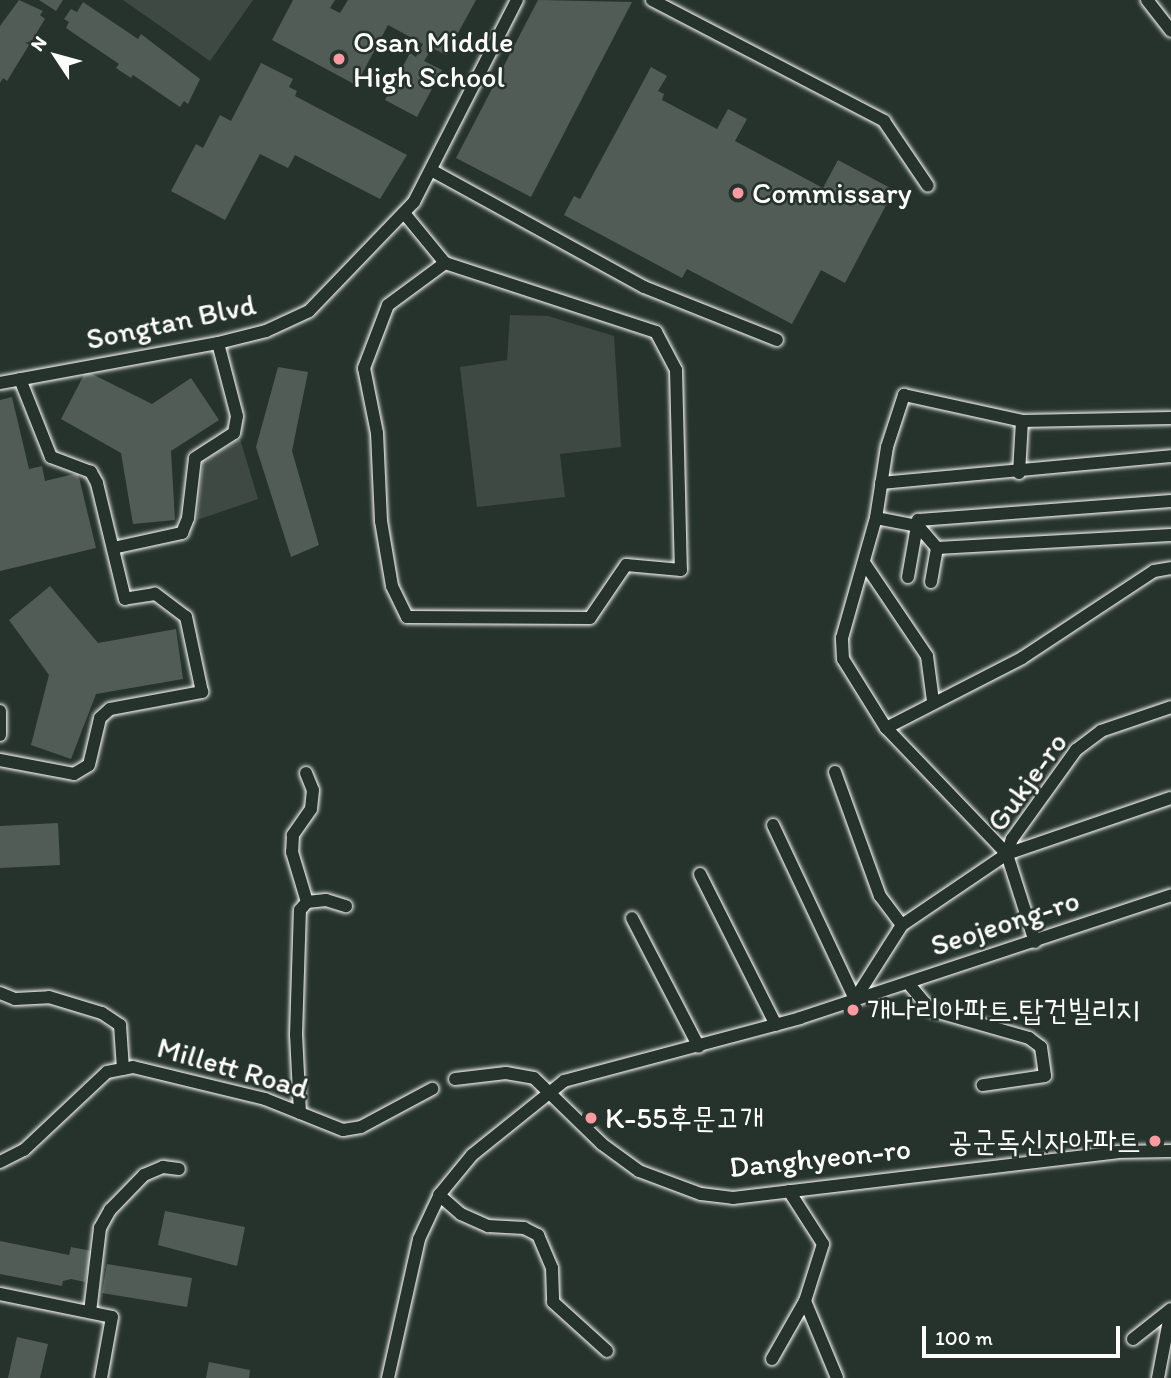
<!DOCTYPE html>
<html>
<head>
<meta charset="utf-8">
<style>
  body { margin:0 }
  #map { position:relative; width:1171px; height:1378px; overflow:hidden; background:#26332d; font-family:Itim,"Poor Story",sans-serif }
  div>[style] { position:absolute }
  .green>* { inset:0; background:#3e4944 }
  .building>* { inset:0; background:#515c57 }
  .roads { filter:drop-shadow(0 0 2px #fff) drop-shadow(0 0 2px #fff) }
  .minor>* { height:12px; margin:-6px; padding:0 6px; transform-origin:6px; border-radius:6px; background:#26332d }
  .dots>* { width:19px; height:19px; translate:-50% -50%; box-sizing:border-box; border:4px solid #26332d; border-radius:50% }
  span { translate:-50% -50%; white-space:nowrap; text-align:center; line-height:1.15; -webkit-text-stroke:5px #26332d; paint-order:stroke }
  .poi-label { font-size:30px; color:#fff }
  .left { translate:0 -50%; text-align:left }
  .right { translate:-100% -50%; text-align:right }
  .street-label { font-size:30px; color:#fff }
  .north { position:absolute; left:21px; top:21px; width:70px; height:70px; -webkit-text-stroke:5px #26332d; paint-order:stroke; rotate:306deg; font-size:19px; font-weight:700; line-height:28px; text-align:center; color:#fff }
  .north::after { content:''; display:block; margin:auto; width:24px; height:32px; background:#fff; clip-path:polygon(50% 0,100% 100%,50% 72%,0 100%) }
  .scale { position:absolute; left:922px; top:1326px; width:198px; height:32px; box-sizing:border-box; border:4px solid #fff; border-top:0; padding-left:9px; font-size:21px; line-height:24px; white-space:nowrap; color:#fff; -webkit-text-stroke:5px #26332d; paint-order:stroke }
</style>
</head>
<body>
<div id="map">
  <div class="green">
    <div style="clip-path:polygon(123px 0,253px 0,210px 61px)"></div>
    <div style="clip-path:polygon(510px 315px,548px 316px,614px 336px,621px 447px,560px 454px,565px 497px,477px 507px,460px 367px,507px 360px)"></div>
    <div style="clip-path:polygon(240px 439px,258px 499px,197px 520px,203px 461px)"></div>
  </div>
  <div class="building">
    <div style="clip-path:polygon(19px 0,43px 11px,40px 15px,45px 19px,7px 81px,3px 78px,0 83px,0 26px)"></div>
    <div style="clip-path:polygon(39px 0,63px 0,56px 11px)"></div>
    <div style="clip-path:polygon(293px 0,335px 0,330px 8px,340px 13px,348px 0,476px 0,446px 55px,432px 48px,424px 61px,442px 70px,417px 117px,385px 100px,410px 53px,416px 57px,423px 44px,388px 25px,356px 85px,272px 40px)"></div>
    <div style="clip-path:polygon(538px 0,632px 2px,531px 197px,456px 158px)"></div>
    <div style="clip-path:polygon(83px 2px,138px 39px,141px 34px,200px 79px,188px 104px,184px 101px,180px 107px,133px 75px,131px 78px,116px 68px,119px 64px,66px 28px,69px 22px,64px 19px,71px 9px,77px 12px)"></div>
    <div style="clip-path:polygon(261px 63px,293px 79px,289px 87px,297px 91px,295px 96px,407px 155px,380px 199px,295px 155px,288px 168px,260px 154px,225px 220px,171px 191px,196px 144px,203px 148px,220px 115px,231px 121px)"></div>
    <div style="clip-path:polygon(651px 67px,667px 76px,658px 91px,664px 94px,662px 100px,717px 129px,728px 109px,747px 119px,735px 141px,823px 188px,838px 160px,894px 190px,845px 283px,821px 270px,792px 324px,687px 269px,682px 278px,564px 215px,574px 196px,580px 199px)"></div>
    <div style="clip-path:polygon(278px 367px,308px 372px,292px 451px,319px 545px,291px 557px,256px 447px)"></div>
    <div style="clip-path:polygon(86px 371px,152px 404px,191px 378px,219px 420px,171px 451px,175px 520px,133px 524px,121px 453px,61px 419px)"></div>
    <div style="clip-path:polygon(12px 397px,29px 469px,42px 466px,45px 481px,78px 473px,96px 548px,0 571px,0 400px)"></div>
    <div style="clip-path:polygon(50px 586px,98px 643px,176px 629px,183px 679px,96px 694px,71px 759px,31px 745px,49px 675px,9px 620px)"></div>
    <div style="clip-path:polygon(58px 823px,60px 865px,0 868px,0 826px)"></div>
    <div style="clip-path:polygon(165px 1211px,245px 1227px,237px 1266px,158px 1245px)"></div>
    <div style="clip-path:polygon(0 1241px,69px 1255px,71px 1247px,92px 1251px,85px 1282px,71px 1279px,63px 1281px,62px 1286px,0 1274px)"></div>
    <div style="clip-path:polygon(107px 1264px,192px 1278px,187px 1307px,102px 1293px)"></div>
    <div style="clip-path:polygon(17px 1337px,48px 1344px,40px 1378px,8px 1378px)"></div>
    <div style="clip-path:polygon(209px 1362px,250px 1370px,249px 1378px,206px 1378px)"></div>
  </div>
  <div class="roads">
    <div class="minor">
      <div style="left:652px;top:0;width:262px;rotate:27.5deg"></div>
      <div style="left:884px;top:121px;width:78px;rotate:55.9deg"></div>
      <div style="left:1147px;top:0;width:39px;rotate:52deg"></div>
      <div style="left:431px;top:170px;width:243px;rotate:28.8deg"></div>
      <div style="left:644px;top:287px;width:143px;rotate:21.7deg"></div>
      <div style="left:404px;top:213px;width:65px;rotate:50.6deg"></div>
      <div style="left:445px;top:263px;width:222px;rotate:18.1deg"></div>
      <div style="left:656px;top:332px;width:43px;rotate:62.2deg"></div>
      <div style="left:676px;top:370px;width:200px;rotate:88.6deg"></div>
      <div style="left:681px;top:570px;width:55px;rotate:-174.8deg"></div>
      <div style="left:626px;top:565px;width:64px;rotate:124.2deg"></div>
      <div style="left:590px;top:618px;width:183px;rotate:-179.7deg"></div>
      <div style="left:407px;top:617px;width:34px;rotate:-116deg"></div>
      <div style="left:392px;top:586px;width:66px;rotate:-99.6deg"></div>
      <div style="left:381px;top:521px;width:88px;rotate:-92.6deg"></div>
      <div style="left:377px;top:433px;width:66px;rotate:-101.3deg"></div>
      <div style="left:364px;top:368px;width:67px;rotate:-69.1deg"></div>
      <div style="left:388px;top:305px;width:71px;rotate:-36.4deg"></div>
      <div style="left:0;top:383px;width:222px;rotate:-10.4deg"></div>
      <div style="left:218px;top:343px;width:49px;rotate:-14deg"></div>
      <div style="left:266px;top:331px;width:47px;rotate:-24.9deg"></div>
      <div style="left:309px;top:311px;width:151px;rotate:-46.1deg"></div>
      <div style="left:414px;top:202px;width:227px;rotate:-63deg"></div>
      <div style="left:1019px;top:473px;width:52px;rotate:-86.7deg"></div>
      <div style="left:881px;top:483px;width:291px;rotate:-5.3deg"></div>
      <div style="left:876px;top:518px;width:43px;rotate:10.8deg"></div>
      <div style="left:918px;top:526px;width:29px;rotate:49deg"></div>
      <div style="left:937px;top:548px;width:234px;rotate:-3.2deg"></div>
      <div style="left:113px;top:548px;width:71px;rotate:-12.3deg"></div>
      <div style="left:182px;top:533px;width:16px;rotate:-68deg"></div>
      <div style="left:188px;top:518px;width:60px;rotate:-83.3deg"></div>
      <div style="left:195px;top:458px;width:46px;rotate:-32.7deg"></div>
      <div style="left:234px;top:433px;width:17px;rotate:-80deg"></div>
      <div style="left:237px;top:416px;width:75px;rotate:-104.6deg"></div>
      <div style="left:865px;top:564px;width:111px;rotate:56deg"></div>
      <div style="left:927px;top:656px;width:45px;rotate:82.4deg"></div>
      <div style="left:908px;top:577px;width:58px;rotate:-80deg"></div>
      <div style="left:918px;top:520px;width:254px;rotate:-4.3deg"></div>
      <div style="left:931px;top:582px;width:35px;rotate:-80deg"></div>
      <div style="left:0;top:711px;width:24px;rotate:90deg"></div>
      <div style="left:886px;top:728px;width:153px;rotate:-27.2deg"></div>
      <div style="left:1022px;top:658px;width:158px;rotate:-33.4deg"></div>
      <div style="left:1154px;top:571px;width:17px;rotate:-10deg"></div>
      <div style="left:0;top:760px;width:75px;rotate:10.7deg"></div>
      <div style="left:74px;top:774px;width:17px;rotate:-31deg"></div>
      <div style="left:89px;top:765px;width:48px;rotate:-76.8deg"></div>
      <div style="left:100px;top:718px;width:13px;rotate:-42deg"></div>
      <div style="left:110px;top:709px;width:94px;rotate:-10.5deg"></div>
      <div style="left:202px;top:692px;width:77px;rotate:-102deg"></div>
      <div style="left:186px;top:617px;width:39px;rotate:-143deg"></div>
      <div style="left:155px;top:594px;width:30px;rotate:171deg"></div>
      <div style="left:125px;top:599px;width:119px;rotate:-103.6deg"></div>
      <div style="left:97px;top:483px;width:13px;rotate:-119deg"></div>
      <div style="left:91px;top:472px;width:43px;rotate:-159.4deg"></div>
      <div style="left:51px;top:457px;width:84px;rotate:-111.7deg"></div>
      <div style="left:835px;top:772px;width:132px;rotate:70.1deg"></div>
      <div style="left:880px;top:896px;width:36px;rotate:53deg"></div>
      <div style="left:306px;top:773px;width:18px;rotate:68deg"></div>
      <div style="left:313px;top:790px;width:19px;rotate:96deg"></div>
      <div style="left:311px;top:809px;width:32px;rotate:125deg"></div>
      <div style="left:293px;top:835px;width:17px;rotate:93deg"></div>
      <div style="left:292px;top:852px;width:52px;rotate:73.3deg"></div>
      <div style="left:773px;top:825px;width:192px;rotate:64.8deg"></div>
      <div style="left:1007px;top:854px;width:173px;rotate:-18.9deg"></div>
      <div style="left:700px;top:874px;width:169px;rotate:63.3deg"></div>
      <div style="left:632px;top:918px;width:145px;rotate:62.6deg"></div>
      <div style="left:1035px;top:942px;width:92px;rotate:-107.7deg"></div>
      <div style="left:1007px;top:854px;width:175px;rotate:-133.8deg"></div>
      <div style="left:886px;top:728px;width:81px;rotate:-121.9deg"></div>
      <div style="left:843px;top:659px;width:21px;rotate:-93deg"></div>
      <div style="left:842px;top:638px;width:125px;rotate:-74.2deg"></div>
      <div style="left:876px;top:518px;width:72px;rotate:-81.2deg"></div>
      <div style="left:887px;top:447px;width:55px;rotate:-71.9deg"></div>
      <div style="left:904px;top:395px;width:121px;rotate:12.4deg"></div>
      <div style="left:1022px;top:421px;width:149px;rotate:-1.2deg"></div>
      <div style="left:908px;top:983px;width:35px;rotate:50deg"></div>
      <div style="left:931px;top:1010px;width:102px;rotate:15.9deg"></div>
      <div style="left:1029px;top:1038px;width:15px;rotate:37deg"></div>
      <div style="left:1041px;top:1047px;width:29px;rotate:82deg"></div>
      <div style="left:1045px;top:1076px;width:63px;rotate:171.7deg"></div>
      <div style="left:0;top:993px;width:16px;rotate:22deg"></div>
      <div style="left:15px;top:999px;width:34px;rotate:-3deg"></div>
      <div style="left:49px;top:997px;width:55px;rotate:16.8deg"></div>
      <div style="left:102px;top:1013px;width:22px;rotate:34deg"></div>
      <div style="left:120px;top:1025px;width:44px;rotate:86.1deg"></div>
      <div style="left:855px;top:999px;width:88px;rotate:-57.6deg"></div>
      <div style="left:902px;top:925px;width:127px;rotate:-34.1deg"></div>
      <div style="left:1007px;top:854px;width:16px;rotate:-72deg"></div>
      <div style="left:1012px;top:839px;width:110px;rotate:-54.3deg"></div>
      <div style="left:1076px;top:750px;width:31px;rotate:-37deg"></div>
      <div style="left:1101px;top:731px;width:74px;rotate:-18.9deg"></div>
      <div style="left:455px;top:1079px;width:51px;rotate:-6.7deg"></div>
      <div style="left:506px;top:1073px;width:28px;rotate:10deg"></div>
      <div style="left:534px;top:1078px;width:95px;rotate:44.1deg"></div>
      <div style="left:602px;top:1144px;width:46px;rotate:36.1deg"></div>
      <div style="left:639px;top:1171px;width:66px;rotate:20.4deg"></div>
      <div style="left:701px;top:1194px;width:32px;rotate:7deg"></div>
      <div style="left:733px;top:1198px;width:387px;rotate:-6.8deg"></div>
      <div style="left:1117px;top:1152px;width:54px;rotate:-1.1deg"></div>
      <div style="left:300px;top:1113px;width:78px;rotate:-92.9deg"></div>
      <div style="left:296px;top:1035px;width:125px;rotate:-88.2deg"></div>
      <div style="left:300px;top:910px;width:11px;rotate:-49deg"></div>
      <div style="left:307px;top:902px;width:19px;rotate:-6deg"></div>
      <div style="left:326px;top:900px;width:21px;rotate:17deg"></div>
      <div style="left:0;top:1162px;width:27px;rotate:-27deg"></div>
      <div style="left:24px;top:1150px;width:114px;rotate:-43.2deg"></div>
      <div style="left:107px;top:1072px;width:26px;rotate:-11deg"></div>
      <div style="left:133px;top:1067px;width:136px;rotate:13.6deg"></div>
      <div style="left:265px;top:1099px;width:84px;rotate:21.7deg"></div>
      <div style="left:343px;top:1130px;width:18px;rotate:-9deg"></div>
      <div style="left:361px;top:1127px;width:81px;rotate:-28.2deg"></div>
      <div style="left:789px;top:1191px;width:63px;rotate:57.3deg"></div>
      <div style="left:823px;top:1244px;width:60px;rotate:107.5deg"></div>
      <div style="left:805px;top:1301px;width:83px;rotate:67.4deg"></div>
      <div style="left:439px;top:1195px;width:29px;rotate:41deg"></div>
      <div style="left:461px;top:1214px;width:30px;rotate:24deg"></div>
      <div style="left:488px;top:1226px;width:36px;rotate:3deg"></div>
      <div style="left:524px;top:1228px;width:16px;rotate:27deg"></div>
      <div style="left:538px;top:1235px;width:36px;rotate:67deg"></div>
      <div style="left:552px;top:1268px;width:34px;rotate:88deg"></div>
      <div style="left:553px;top:1302px;width:73px;rotate:42.2deg"></div>
      <div style="left:0;top:1294px;width:114px;rotate:11.6deg"></div>
      <div style="left:112px;top:1317px;width:62px;rotate:100.2deg"></div>
      <div style="left:90px;top:1312px;width:85px;rotate:-83.2deg"></div>
      <div style="left:100px;top:1228px;width:21px;rotate:-61deg"></div>
      <div style="left:110px;top:1210px;width:49px;rotate:-45.8deg"></div>
      <div style="left:144px;top:1175px;width:21px;rotate:-23deg"></div>
      <div style="left:163px;top:1167px;width:16px;rotate:7deg"></div>
      <div style="left:1133px;top:1339px;width:48px;rotate:-38.3deg"></div>
      <div style="left:772px;top:1359px;width:67px;rotate:-60.4deg"></div>
      <div style="left:388px;top:1378px;width:142px;rotate:-77.4deg"></div>
      <div style="left:419px;top:1239px;width:50px;rotate:-65deg"></div>
      <div style="left:440px;top:1194px;width:50px;rotate:-50.6deg"></div>
      <div style="left:472px;top:1155px;width:118px;rotate:-38.8deg"></div>
      <div style="left:564px;top:1081px;width:244px;rotate:-14.9deg"></div>
      <div style="left:800px;top:1018px;width:391px;rotate:-18.3deg"></div>
      <div style="left:1158px;top:1378px;width:69px;rotate:-79.2deg"></div>
    </div>
  </div>
  <div class="dots">
    <div style="left:339px;top:59px;background:#ff9aa2"></div>
    <div style="left:738px;top:193px;background:#ff9aa2"></div>
    <div style="left:853px;top:1010px;background:#ff9aa2"></div>
    <div style="left:591px;top:1118px;background:#ff9aa2"></div>
    <div style="left:1155px;top:1141px;background:#ff9aa2"></div>
  </div>
  <div class="poi-label">
    <span class="left" style="left:353px;top:59px">Osan Middle<br>High School</span>
    <span class="left" style="left:752px;top:193px">Commissary</span>
    <span class="left" style="left:867px;top:1010px">개나리아파트.탑건빌리지</span>
    <span class="left" style="left:605px;top:1118px">K-55후문고개</span>
    <span class="right" style="left:1141px;top:1141px">공군독신자아파트</span>
  </div>
  <div class="street-label">
    <span style="left:171px;top:322px;rotate:-12deg">Songtan Blvd</span>
    <span style="left:1027px;top:782px;rotate:-54deg">Gukje-ro</span>
    <span style="left:1005px;top:923px;rotate:-18deg">Seojeong-ro</span>
    <span style="left:233px;top:1068px;rotate:16deg">Millett Road</span>
    <span style="left:820px;top:1158px;rotate:-6deg">Danghyeon-ro</span>
  </div>
  <div class="north">N</div>
  <div class="scale">100 m</div>
</div>
</body>
</html>
